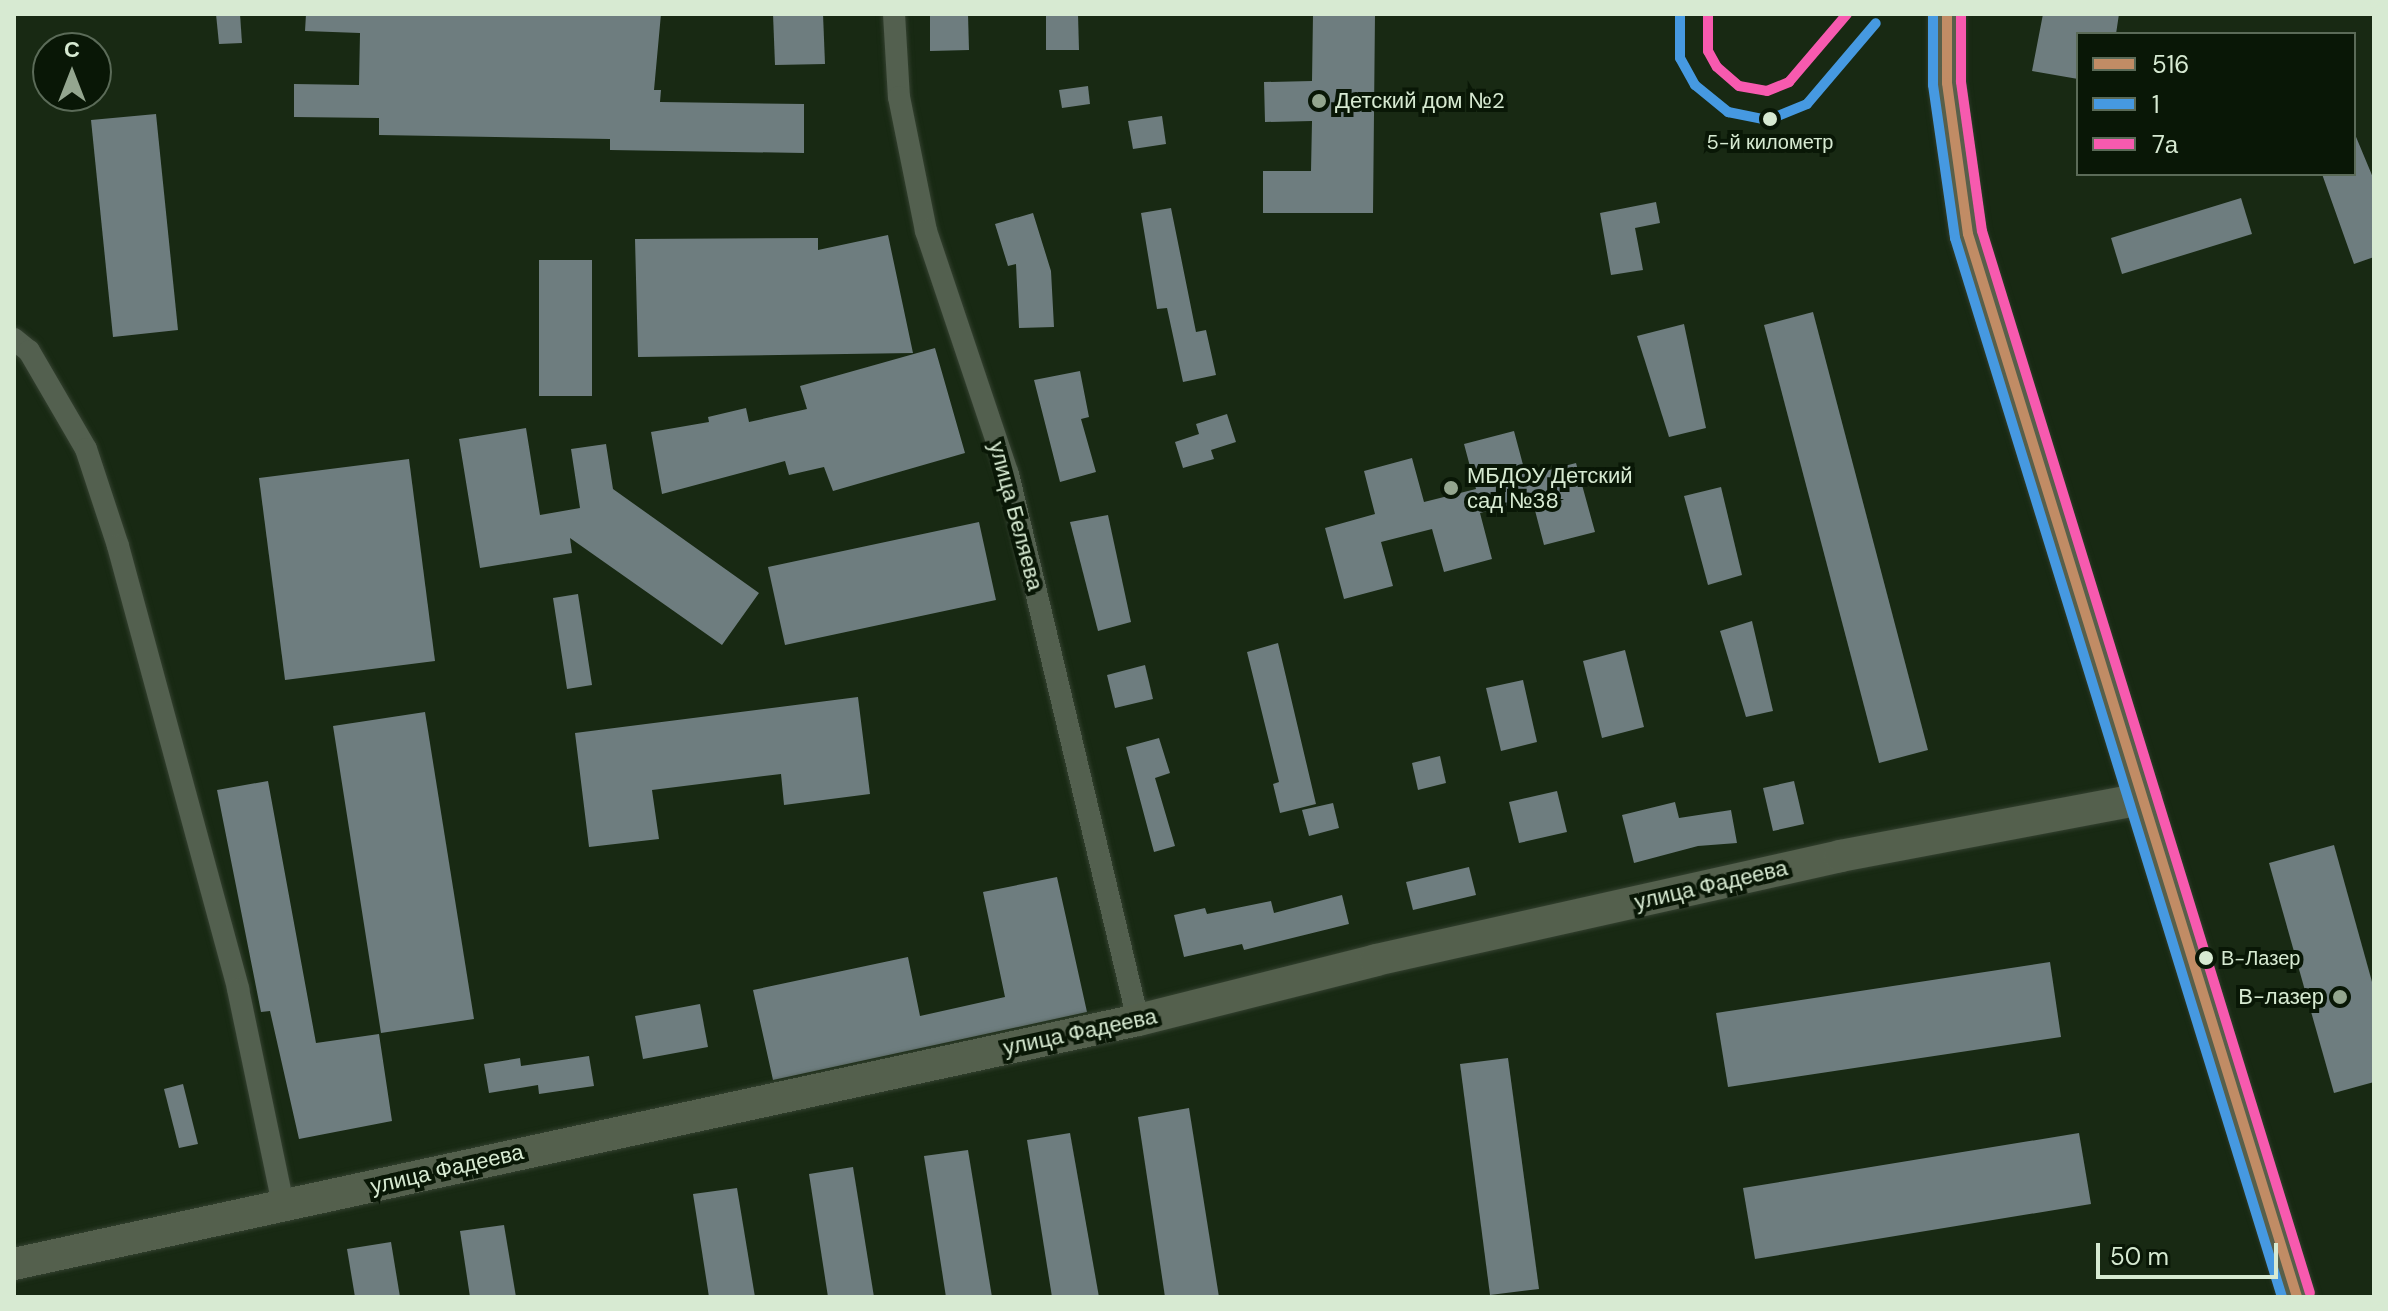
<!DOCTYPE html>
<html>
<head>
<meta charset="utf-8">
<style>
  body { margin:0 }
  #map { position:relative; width:2388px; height:1311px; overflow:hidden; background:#182913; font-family:"DM Sans",sans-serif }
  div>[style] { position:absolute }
  .building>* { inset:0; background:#6e7d7f }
  .roads { filter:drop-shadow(0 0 2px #344130) drop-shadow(0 0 2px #344130) }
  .minor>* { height:22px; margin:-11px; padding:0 11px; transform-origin:11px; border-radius:11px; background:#53604f }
  .secondary>* { height:32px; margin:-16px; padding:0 16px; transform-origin:16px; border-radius:16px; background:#54604d }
  .trunk>* { height:36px; margin:-18px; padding:0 18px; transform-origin:18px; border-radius:18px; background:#585f4a }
  .bus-1>* { height:10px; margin:-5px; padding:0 5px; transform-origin:5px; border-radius:5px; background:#c18c65 }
  .bus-2>* { height:10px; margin:-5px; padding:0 5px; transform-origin:5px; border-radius:5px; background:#4699e1 }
  .bus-3>* { height:10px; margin:-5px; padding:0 5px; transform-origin:5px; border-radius:5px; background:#f75aaf }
  .dots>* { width:22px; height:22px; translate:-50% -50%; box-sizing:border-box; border:4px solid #091706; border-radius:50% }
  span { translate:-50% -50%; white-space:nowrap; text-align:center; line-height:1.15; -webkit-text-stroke:8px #091706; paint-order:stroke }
  .bus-label { font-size:20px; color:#d7ead2 }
  .left { translate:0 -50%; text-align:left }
  .poi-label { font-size:22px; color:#d7ead2 }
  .right { translate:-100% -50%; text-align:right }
  .street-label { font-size:22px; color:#d7ead2 }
  .frame { position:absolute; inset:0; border:16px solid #d7ead2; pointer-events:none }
  .legend { position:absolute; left:2076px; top:32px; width:280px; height:144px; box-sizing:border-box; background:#091706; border:2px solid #5b6b58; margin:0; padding:10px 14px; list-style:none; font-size:24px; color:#d7ead2 }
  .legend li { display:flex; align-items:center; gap:16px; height:40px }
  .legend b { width:40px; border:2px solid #5b6b58 }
  .north { position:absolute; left:32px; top:32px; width:80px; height:80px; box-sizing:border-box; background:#091706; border:2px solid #5b6b58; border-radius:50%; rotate:0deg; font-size:22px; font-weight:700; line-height:32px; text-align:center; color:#d7ead2 }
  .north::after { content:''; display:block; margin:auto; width:28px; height:36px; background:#94a68f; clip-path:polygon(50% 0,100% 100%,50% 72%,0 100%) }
  .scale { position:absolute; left:2096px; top:1243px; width:182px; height:36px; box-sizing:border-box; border:4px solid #d7ead2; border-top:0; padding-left:10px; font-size:24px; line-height:28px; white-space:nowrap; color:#d7ead2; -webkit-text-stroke:6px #091706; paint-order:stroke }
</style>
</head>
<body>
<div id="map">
  <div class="building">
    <div style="clip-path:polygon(216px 14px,240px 14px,242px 43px,219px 44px)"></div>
    <div style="clip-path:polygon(306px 14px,661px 14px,654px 90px,661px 90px,660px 102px,804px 104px,804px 153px,610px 150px,610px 139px,379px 135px,379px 118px,294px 117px,294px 84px,359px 85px,360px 33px,305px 31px)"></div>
    <div style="clip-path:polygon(773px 14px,823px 14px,825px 64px,775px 65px)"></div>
    <div style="clip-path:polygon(930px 14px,968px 14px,969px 50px,930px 51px)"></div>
    <div style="clip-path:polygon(1046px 14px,1078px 14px,1079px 50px,1046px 50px)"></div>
    <div style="clip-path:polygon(1313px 14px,1375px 14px,1373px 213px,1263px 213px,1263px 171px,1311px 171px,1312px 121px,1265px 122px,1264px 82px,1312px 81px)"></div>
    <div style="clip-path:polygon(2043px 14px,2119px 14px,2116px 34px,2078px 34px,2078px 79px,2032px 71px)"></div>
    <div style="clip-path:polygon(1088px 86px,1090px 104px,1062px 108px,1059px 90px)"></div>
    <div style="clip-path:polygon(156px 114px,178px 330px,113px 337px,91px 120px)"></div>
    <div style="clip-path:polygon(1162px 116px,1166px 144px,1133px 149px,1128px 121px)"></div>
    <div style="clip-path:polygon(2354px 132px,2374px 180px,2374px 257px,2354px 264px,2322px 174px,2354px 174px)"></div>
    <div style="clip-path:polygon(2241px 198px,2252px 234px,2122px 274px,2111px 238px)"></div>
    <div style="clip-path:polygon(1656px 202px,1660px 223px,1635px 228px,1643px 270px,1611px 275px,1600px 213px)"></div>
    <div style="clip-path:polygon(1171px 208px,1196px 332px,1206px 330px,1216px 375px,1183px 382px,1167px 308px,1157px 309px,1141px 213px)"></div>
    <div style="clip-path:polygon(1033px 213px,1051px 271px,1054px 327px,1019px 328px,1016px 264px,1008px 266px,995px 224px)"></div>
    <div style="clip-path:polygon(888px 235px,913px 353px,638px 357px,635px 239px,818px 238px,818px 250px)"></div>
    <div style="clip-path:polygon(539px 260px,592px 260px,592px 396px,539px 396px)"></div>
    <div style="clip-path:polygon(1813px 312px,1928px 750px,1879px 763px,1764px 325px)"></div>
    <div style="clip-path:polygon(1684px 324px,1706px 428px,1669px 437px,1637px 336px)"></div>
    <div style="clip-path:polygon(935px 348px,965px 453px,833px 491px,824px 467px,789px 475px,785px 461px,662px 494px,651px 432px,709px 422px,708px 417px,746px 408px,749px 422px,807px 409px,800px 386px)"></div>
    <div style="clip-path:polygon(1080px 371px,1089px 417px,1081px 419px,1096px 472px,1060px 482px,1034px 380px)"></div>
    <div style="clip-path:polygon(1227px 414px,1236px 442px,1211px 450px,1214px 459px,1183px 468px,1175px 442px,1199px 434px,1196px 424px)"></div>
    <div style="clip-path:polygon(526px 428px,540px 515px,580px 508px,571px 449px,606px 444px,613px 489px,759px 593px,722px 645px,570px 538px,572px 553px,480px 568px,459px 439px)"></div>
    <div style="clip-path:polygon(1514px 431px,1526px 476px,1576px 463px,1595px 532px,1544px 545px,1532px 499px,1480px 513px,1492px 559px,1444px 572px,1432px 529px,1381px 542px,1393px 586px,1344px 599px,1325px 528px,1375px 514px,1364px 471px,1412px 458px,1424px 502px,1476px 489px,1464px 444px)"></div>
    <div style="clip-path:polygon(409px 459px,435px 661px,285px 680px,259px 478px)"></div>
    <div style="clip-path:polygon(1721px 487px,1742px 575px,1708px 585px,1684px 496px)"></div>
    <div style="clip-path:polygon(1108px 515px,1131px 622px,1098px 631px,1070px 522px)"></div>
    <div style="clip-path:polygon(979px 522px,996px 600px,785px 645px,768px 567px)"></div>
    <div style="clip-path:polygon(578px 594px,592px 685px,567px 689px,553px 598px)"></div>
    <div style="clip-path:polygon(1752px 621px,1773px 711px,1746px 717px,1720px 631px)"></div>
    <div style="clip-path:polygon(1278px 643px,1316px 804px,1280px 813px,1273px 784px,1279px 782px,1247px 652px)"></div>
    <div style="clip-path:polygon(1625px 650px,1644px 727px,1602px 738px,1583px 661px)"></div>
    <div style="clip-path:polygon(1145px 665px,1153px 699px,1115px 708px,1107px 675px)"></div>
    <div style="clip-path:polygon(1523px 680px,1537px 742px,1501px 751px,1486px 688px)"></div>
    <div style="clip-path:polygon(858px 697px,870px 794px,784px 805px,781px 774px,652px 790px,659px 839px,589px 847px,575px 733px)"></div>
    <div style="clip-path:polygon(425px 712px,474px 1019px,381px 1033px,333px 726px)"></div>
    <div style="clip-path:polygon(1159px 738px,1170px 773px,1155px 778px,1175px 846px,1154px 852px,1126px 747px)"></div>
    <div style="clip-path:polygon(1440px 756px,1446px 783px,1418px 790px,1412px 763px)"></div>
    <div style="clip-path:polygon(268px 781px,316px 1043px,379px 1034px,392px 1121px,299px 1139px,270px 1011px,261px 1012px,217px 790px)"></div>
    <div style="clip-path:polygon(1794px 781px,1804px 824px,1773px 831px,1763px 788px)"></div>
    <div style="clip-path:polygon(1557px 791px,1567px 832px,1519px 843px,1509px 802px)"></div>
    <div style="clip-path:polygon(1675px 802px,1679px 818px,1731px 810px,1737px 843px,1698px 846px,1634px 863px,1622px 815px)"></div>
    <div style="clip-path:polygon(1333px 803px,1339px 828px,1309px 836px,1302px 810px)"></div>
    <div style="clip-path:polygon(2334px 845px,2374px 989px,2374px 1082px,2334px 1093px,2269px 863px)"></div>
    <div style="clip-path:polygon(1469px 867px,1476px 895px,1413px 910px,1406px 882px)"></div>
    <div style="clip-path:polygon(1057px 877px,1087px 1012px,773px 1080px,753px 990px,908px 957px,920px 1016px,1005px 997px,983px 892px)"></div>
    <div style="clip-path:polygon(1342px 895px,1349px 924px,1244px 950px,1242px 944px,1184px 957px,1174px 915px,1205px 908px,1207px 914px,1271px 901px,1274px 913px)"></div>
    <div style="clip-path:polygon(2050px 962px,2061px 1037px,1728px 1087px,1716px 1013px)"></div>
    <div style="clip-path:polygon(700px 1004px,708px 1047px,643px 1059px,635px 1016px)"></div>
    <div style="clip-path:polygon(589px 1056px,594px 1086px,539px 1094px,538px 1085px,489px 1093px,484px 1064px,520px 1058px,521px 1066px)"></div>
    <div style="clip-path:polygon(1508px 1058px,1539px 1289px,1490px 1295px,1460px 1064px)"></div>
    <div style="clip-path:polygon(183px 1084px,198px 1144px,179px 1148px,164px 1089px)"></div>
    <div style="clip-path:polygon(1189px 1108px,1219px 1297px,1165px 1297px,1138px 1117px)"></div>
    <div style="clip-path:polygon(1070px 1133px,1099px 1297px,1052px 1297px,1027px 1140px)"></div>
    <div style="clip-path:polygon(2079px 1133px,2091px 1204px,1755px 1259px,1743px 1188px)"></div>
    <div style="clip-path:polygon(968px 1150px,992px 1297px,946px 1297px,924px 1156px)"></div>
    <div style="clip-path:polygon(853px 1167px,874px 1297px,828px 1297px,809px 1174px)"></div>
    <div style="clip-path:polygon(737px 1188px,755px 1297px,709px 1297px,693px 1194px)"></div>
    <div style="clip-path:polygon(504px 1225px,516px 1297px,470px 1297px,460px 1231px)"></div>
    <div style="clip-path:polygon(391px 1242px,400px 1297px,355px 1297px,347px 1249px)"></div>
  </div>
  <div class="roads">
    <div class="minor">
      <div style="left:894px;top:14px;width:83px;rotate:86.6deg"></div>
      <div style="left:899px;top:97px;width:137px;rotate:78.6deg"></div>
      <div style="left:926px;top:231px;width:256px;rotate:71.4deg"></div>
      <div style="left:1008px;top:474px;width:561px;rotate:76.61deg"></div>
      <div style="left:14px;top:339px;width:19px;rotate:39deg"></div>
      <div style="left:29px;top:351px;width:113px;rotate:59.8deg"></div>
      <div style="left:86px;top:449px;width:102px;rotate:71.7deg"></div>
      <div style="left:118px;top:546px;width:459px;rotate:74.8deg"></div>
      <div style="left:238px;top:989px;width:221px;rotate:78.2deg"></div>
    </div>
    <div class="secondary">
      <div style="left:14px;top:1264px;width:1150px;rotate:-12.25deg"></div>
      <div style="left:1138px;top:1020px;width:245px;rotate:-14.1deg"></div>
      <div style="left:1376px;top:960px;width:476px;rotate:-12.6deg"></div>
      <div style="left:1840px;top:856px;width:311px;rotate:-10.7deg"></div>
    </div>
    <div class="trunk">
      <div style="left:1947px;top:14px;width:69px;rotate:90deg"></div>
      <div style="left:1947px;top:83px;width:152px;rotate:82.1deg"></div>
      <div style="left:1968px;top:234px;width:1113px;rotate:72.8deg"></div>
    </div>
  </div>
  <div class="bus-1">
    <div style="left:1947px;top:14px;width:69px;rotate:90deg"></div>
    <div style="left:1947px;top:83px;width:152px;rotate:82.1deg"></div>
    <div style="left:1968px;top:234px;width:1113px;rotate:72.8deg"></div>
  </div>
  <div class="bus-2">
    <div style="left:1680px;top:14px;width:44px;rotate:90deg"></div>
    <div style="left:1680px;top:58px;width:31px;rotate:61deg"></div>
    <div style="left:1695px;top:85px;width:43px;rotate:39.3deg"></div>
    <div style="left:1728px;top:112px;width:41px;rotate:11.3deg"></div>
    <div style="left:1768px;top:120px;width:42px;rotate:-22.3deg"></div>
    <div style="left:1807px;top:104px;width:106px;rotate:-49.6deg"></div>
    <div style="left:1933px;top:14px;width:71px;rotate:90deg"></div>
    <div style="left:1933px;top:85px;width:155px;rotate:81.8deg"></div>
    <div style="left:1955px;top:238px;width:1108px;rotate:72.84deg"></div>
  </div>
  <div class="bus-3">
    <div style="left:1708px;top:14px;width:37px;rotate:90deg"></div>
    <div style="left:1708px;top:51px;width:18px;rotate:61deg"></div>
    <div style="left:1717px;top:67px;width:29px;rotate:41deg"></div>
    <div style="left:1739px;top:86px;width:28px;rotate:10deg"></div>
    <div style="left:1767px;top:91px;width:24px;rotate:-22deg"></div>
    <div style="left:1789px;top:82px;width:89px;rotate:-49.5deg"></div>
    <div style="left:1961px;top:14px;width:68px;rotate:90deg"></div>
    <div style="left:1961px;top:82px;width:150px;rotate:82deg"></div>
    <div style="left:1982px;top:231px;width:1111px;rotate:72.84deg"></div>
  </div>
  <div class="dots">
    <div style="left:1319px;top:101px;background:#94a68f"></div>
    <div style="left:1770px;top:119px;background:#d7ead2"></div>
    <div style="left:1451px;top:488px;background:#94a68f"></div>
    <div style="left:2206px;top:958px;background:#d7ead2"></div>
    <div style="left:2340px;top:997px;background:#94a68f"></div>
  </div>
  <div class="bus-label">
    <span style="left:1770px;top:142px">5-й километр</span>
    <span class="left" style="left:2221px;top:958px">В-Лазер</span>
  </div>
  <div class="poi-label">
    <span class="left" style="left:1335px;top:101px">Детский дом №2</span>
    <span class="left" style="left:1467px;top:488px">МБДОУ Детский<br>сад №38</span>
    <span class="right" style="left:2324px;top:997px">В-лазер</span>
  </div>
  <div class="street-label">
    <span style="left:1016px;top:516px;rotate:75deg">улица Беляева</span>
    <span style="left:1711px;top:885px;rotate:-13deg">улица Фадеева</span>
    <span style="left:1080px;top:1032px;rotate:-12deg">улица Фадеева</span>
    <span style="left:447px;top:1169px;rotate:-13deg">улица Фадеева</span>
  </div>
  <div class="frame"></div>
  <ul class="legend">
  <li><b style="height:10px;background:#c18c65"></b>516</li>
  <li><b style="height:10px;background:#4699e1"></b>1</li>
  <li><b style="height:10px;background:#f75aaf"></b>7а</li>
  </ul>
  <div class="north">С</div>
  <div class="scale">50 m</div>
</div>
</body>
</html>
